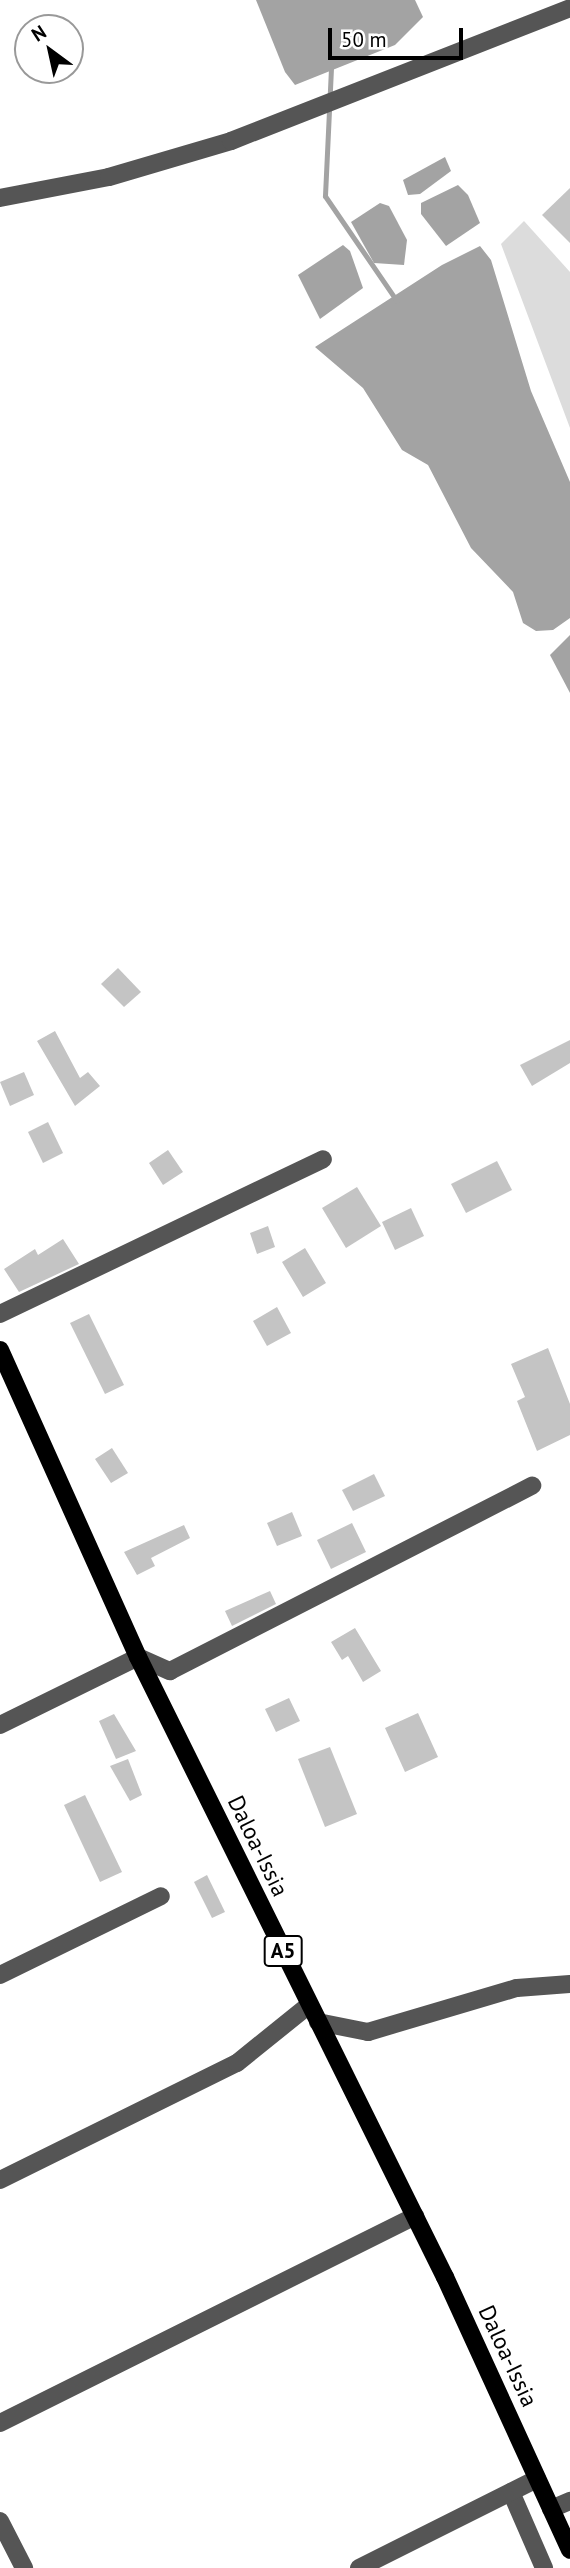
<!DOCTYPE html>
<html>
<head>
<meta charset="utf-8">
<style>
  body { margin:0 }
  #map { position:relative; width:570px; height:2568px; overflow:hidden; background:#fff; font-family:"PT Sans",sans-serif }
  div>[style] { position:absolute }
  .green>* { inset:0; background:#dcdcdc }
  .water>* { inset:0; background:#a3a3a3 }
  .stream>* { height:5px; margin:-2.5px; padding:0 2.5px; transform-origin:2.5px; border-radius:2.5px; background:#a3a3a3 }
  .building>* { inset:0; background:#c4c4c4 }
  .minor>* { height:18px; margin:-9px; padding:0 9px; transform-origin:9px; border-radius:9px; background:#555 }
  .major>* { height:18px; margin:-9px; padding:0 9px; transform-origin:9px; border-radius:9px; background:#000 }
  span { translate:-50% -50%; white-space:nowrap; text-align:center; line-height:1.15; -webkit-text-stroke:5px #fff; paint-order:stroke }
  .shield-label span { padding:2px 5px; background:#fff; border:2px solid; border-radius:5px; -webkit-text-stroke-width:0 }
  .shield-label { font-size:21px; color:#000; font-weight:700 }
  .street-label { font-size:23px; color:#000 }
  .north { position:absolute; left:14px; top:14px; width:70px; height:70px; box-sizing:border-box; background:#fff; border:2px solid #999; border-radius:50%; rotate:327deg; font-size:19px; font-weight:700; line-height:28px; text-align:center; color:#000 }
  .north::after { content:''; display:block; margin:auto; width:24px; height:32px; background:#000; clip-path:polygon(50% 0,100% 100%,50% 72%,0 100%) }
  .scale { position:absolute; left:328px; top:28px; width:135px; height:32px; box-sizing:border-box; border:4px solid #000; border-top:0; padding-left:9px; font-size:21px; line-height:24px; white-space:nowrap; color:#000; -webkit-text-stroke:5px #fff; paint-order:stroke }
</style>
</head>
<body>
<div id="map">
  <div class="green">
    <div style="clip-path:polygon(524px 221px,570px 272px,570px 428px,501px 244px)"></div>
  </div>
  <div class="water">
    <div style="clip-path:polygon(256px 0,415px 0,423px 17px,395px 45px,295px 85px,285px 72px)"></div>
    <div style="clip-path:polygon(445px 157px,451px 171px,420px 194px,408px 195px,403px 180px)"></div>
    <div style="clip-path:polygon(458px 185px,468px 195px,480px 223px,446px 246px,421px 214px,421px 203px)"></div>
    <div style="clip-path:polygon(380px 203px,389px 206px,407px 240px,404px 265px,374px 263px,351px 222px)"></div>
    <div style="clip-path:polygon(343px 245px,350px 251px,363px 288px,320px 319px,298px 275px)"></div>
    <div style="clip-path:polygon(480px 246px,491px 260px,531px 391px,570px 482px,570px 618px,553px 630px,536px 631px,523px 623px,513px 592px,471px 548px,428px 465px,402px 450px,363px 388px,315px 347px,442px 265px)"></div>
    <div style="clip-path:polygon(570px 635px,570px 693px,550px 655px)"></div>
  </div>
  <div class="stream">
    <div style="left:331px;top:68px;width:128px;rotate:92.7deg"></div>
    <div style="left:325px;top:196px;width:127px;rotate:55.6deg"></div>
  </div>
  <div class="building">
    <div style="clip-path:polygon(570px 188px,570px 243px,542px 215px)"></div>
    <div style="clip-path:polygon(118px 968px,141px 992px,124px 1007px,101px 984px)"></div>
    <div style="clip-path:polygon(55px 1031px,80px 1078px,88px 1072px,100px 1086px,75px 1106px,37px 1041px)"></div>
    <div style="clip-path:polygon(570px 1040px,570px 1063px,532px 1086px,520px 1065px)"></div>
    <div style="clip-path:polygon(24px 1072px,34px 1095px,10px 1106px,0 1082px)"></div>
    <div style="clip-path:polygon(48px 1122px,63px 1153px,43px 1163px,28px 1132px)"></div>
    <div style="clip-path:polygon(168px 1150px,183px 1172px,163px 1185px,149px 1163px)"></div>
    <div style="clip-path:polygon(497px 1161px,512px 1190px,466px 1213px,451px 1184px)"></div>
    <div style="clip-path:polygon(357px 1187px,381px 1226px,346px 1248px,322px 1208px)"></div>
    <div style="clip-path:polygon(411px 1208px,424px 1236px,395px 1250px,382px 1222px)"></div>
    <div style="clip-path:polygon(268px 1226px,275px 1247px,257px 1254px,250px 1233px)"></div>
    <div style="clip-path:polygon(63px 1239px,79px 1264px,19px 1292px,4px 1269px,35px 1249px,38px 1255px)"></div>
    <div style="clip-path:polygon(305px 1248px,326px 1283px,303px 1297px,282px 1262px)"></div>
    <div style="clip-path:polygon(277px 1307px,291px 1333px,267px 1346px,253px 1321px)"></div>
    <div style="clip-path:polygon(89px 1314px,124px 1385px,105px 1394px,70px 1323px)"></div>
    <div style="clip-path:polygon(548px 1348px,570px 1404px,570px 1435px,537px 1451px,517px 1401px,525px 1397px,511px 1364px)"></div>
    <div style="clip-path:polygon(112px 1448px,128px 1473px,111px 1483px,95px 1459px)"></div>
    <div style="clip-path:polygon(374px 1474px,385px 1496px,353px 1511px,342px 1490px)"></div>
    <div style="clip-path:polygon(292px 1512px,302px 1536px,277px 1546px,267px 1523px)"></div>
    <div style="clip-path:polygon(352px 1523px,366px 1552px,331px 1569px,317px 1540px)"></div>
    <div style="clip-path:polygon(184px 1525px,190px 1538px,151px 1558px,155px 1566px,137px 1575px,124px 1552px)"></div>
    <div style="clip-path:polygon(270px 1591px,276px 1604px,232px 1626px,225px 1611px)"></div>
    <div style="clip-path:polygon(355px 1628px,381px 1671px,363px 1682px,348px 1656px,342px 1660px,331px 1642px)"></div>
    <div style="clip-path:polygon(289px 1698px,300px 1721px,276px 1732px,265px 1709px)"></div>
    <div style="clip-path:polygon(418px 1713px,438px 1757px,405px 1772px,385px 1728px)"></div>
    <div style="clip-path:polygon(114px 1714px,136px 1751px,116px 1759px,99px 1721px)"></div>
    <div style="clip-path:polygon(330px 1747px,357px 1814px,325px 1827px,298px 1759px)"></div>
    <div style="clip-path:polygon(128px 1759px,142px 1795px,130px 1801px,110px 1766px)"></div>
    <div style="clip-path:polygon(85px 1795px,122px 1872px,100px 1882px,64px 1805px)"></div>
    <div style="clip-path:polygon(207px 1875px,225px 1912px,212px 1918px,194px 1882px)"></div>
  </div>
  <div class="minor">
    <div style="left:0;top:198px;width:111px;rotate:-10.9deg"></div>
    <div style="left:109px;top:177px;width:127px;rotate:-16.4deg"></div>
    <div style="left:231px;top:141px;width:364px;rotate:-21.4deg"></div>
    <div style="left:0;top:1314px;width:358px;rotate:-25.6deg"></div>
    <div style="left:0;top:1725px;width:154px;rotate:-26.2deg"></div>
    <div style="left:138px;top:1657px;width:35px;rotate:24deg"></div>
    <div style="left:170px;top:1671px;width:407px;rotate:-27.1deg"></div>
    <div style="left:0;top:1975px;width:179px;rotate:-26.1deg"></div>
    <div style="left:318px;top:2022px;width:51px;rotate:11.3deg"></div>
    <div style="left:368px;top:2032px;width:155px;rotate:-16.5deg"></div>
    <div style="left:517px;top:1988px;width:53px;rotate:-4.3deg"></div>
    <div style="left:0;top:2180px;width:264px;rotate:-26.3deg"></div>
    <div style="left:237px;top:2063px;width:92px;rotate:-38.9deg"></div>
    <div style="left:0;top:2423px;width:464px;rotate:-26.5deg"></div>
    <div style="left:511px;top:2492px;width:83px;rotate:66.5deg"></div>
    <div style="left:551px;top:2509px;width:21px;rotate:-23deg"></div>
    <div style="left:0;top:2521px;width:53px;rotate:62.9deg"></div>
    <div style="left:359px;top:2568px;width:199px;rotate:-26.6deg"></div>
  </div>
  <div class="major">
    <div style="left:0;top:1350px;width:337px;rotate:65.8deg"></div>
    <div style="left:138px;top:1657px;width:692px;rotate:63.66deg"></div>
    <div style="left:445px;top:2277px;width:300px;rotate:65.4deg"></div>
  </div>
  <div class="shield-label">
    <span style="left:283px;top:1951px">A5</span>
  </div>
  <div class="street-label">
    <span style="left:258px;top:1846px;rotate:64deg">Daloa-Issia</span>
    <span style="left:508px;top:2356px;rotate:65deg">Daloa-Issia</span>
  </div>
  <div class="north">N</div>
  <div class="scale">50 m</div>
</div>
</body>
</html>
